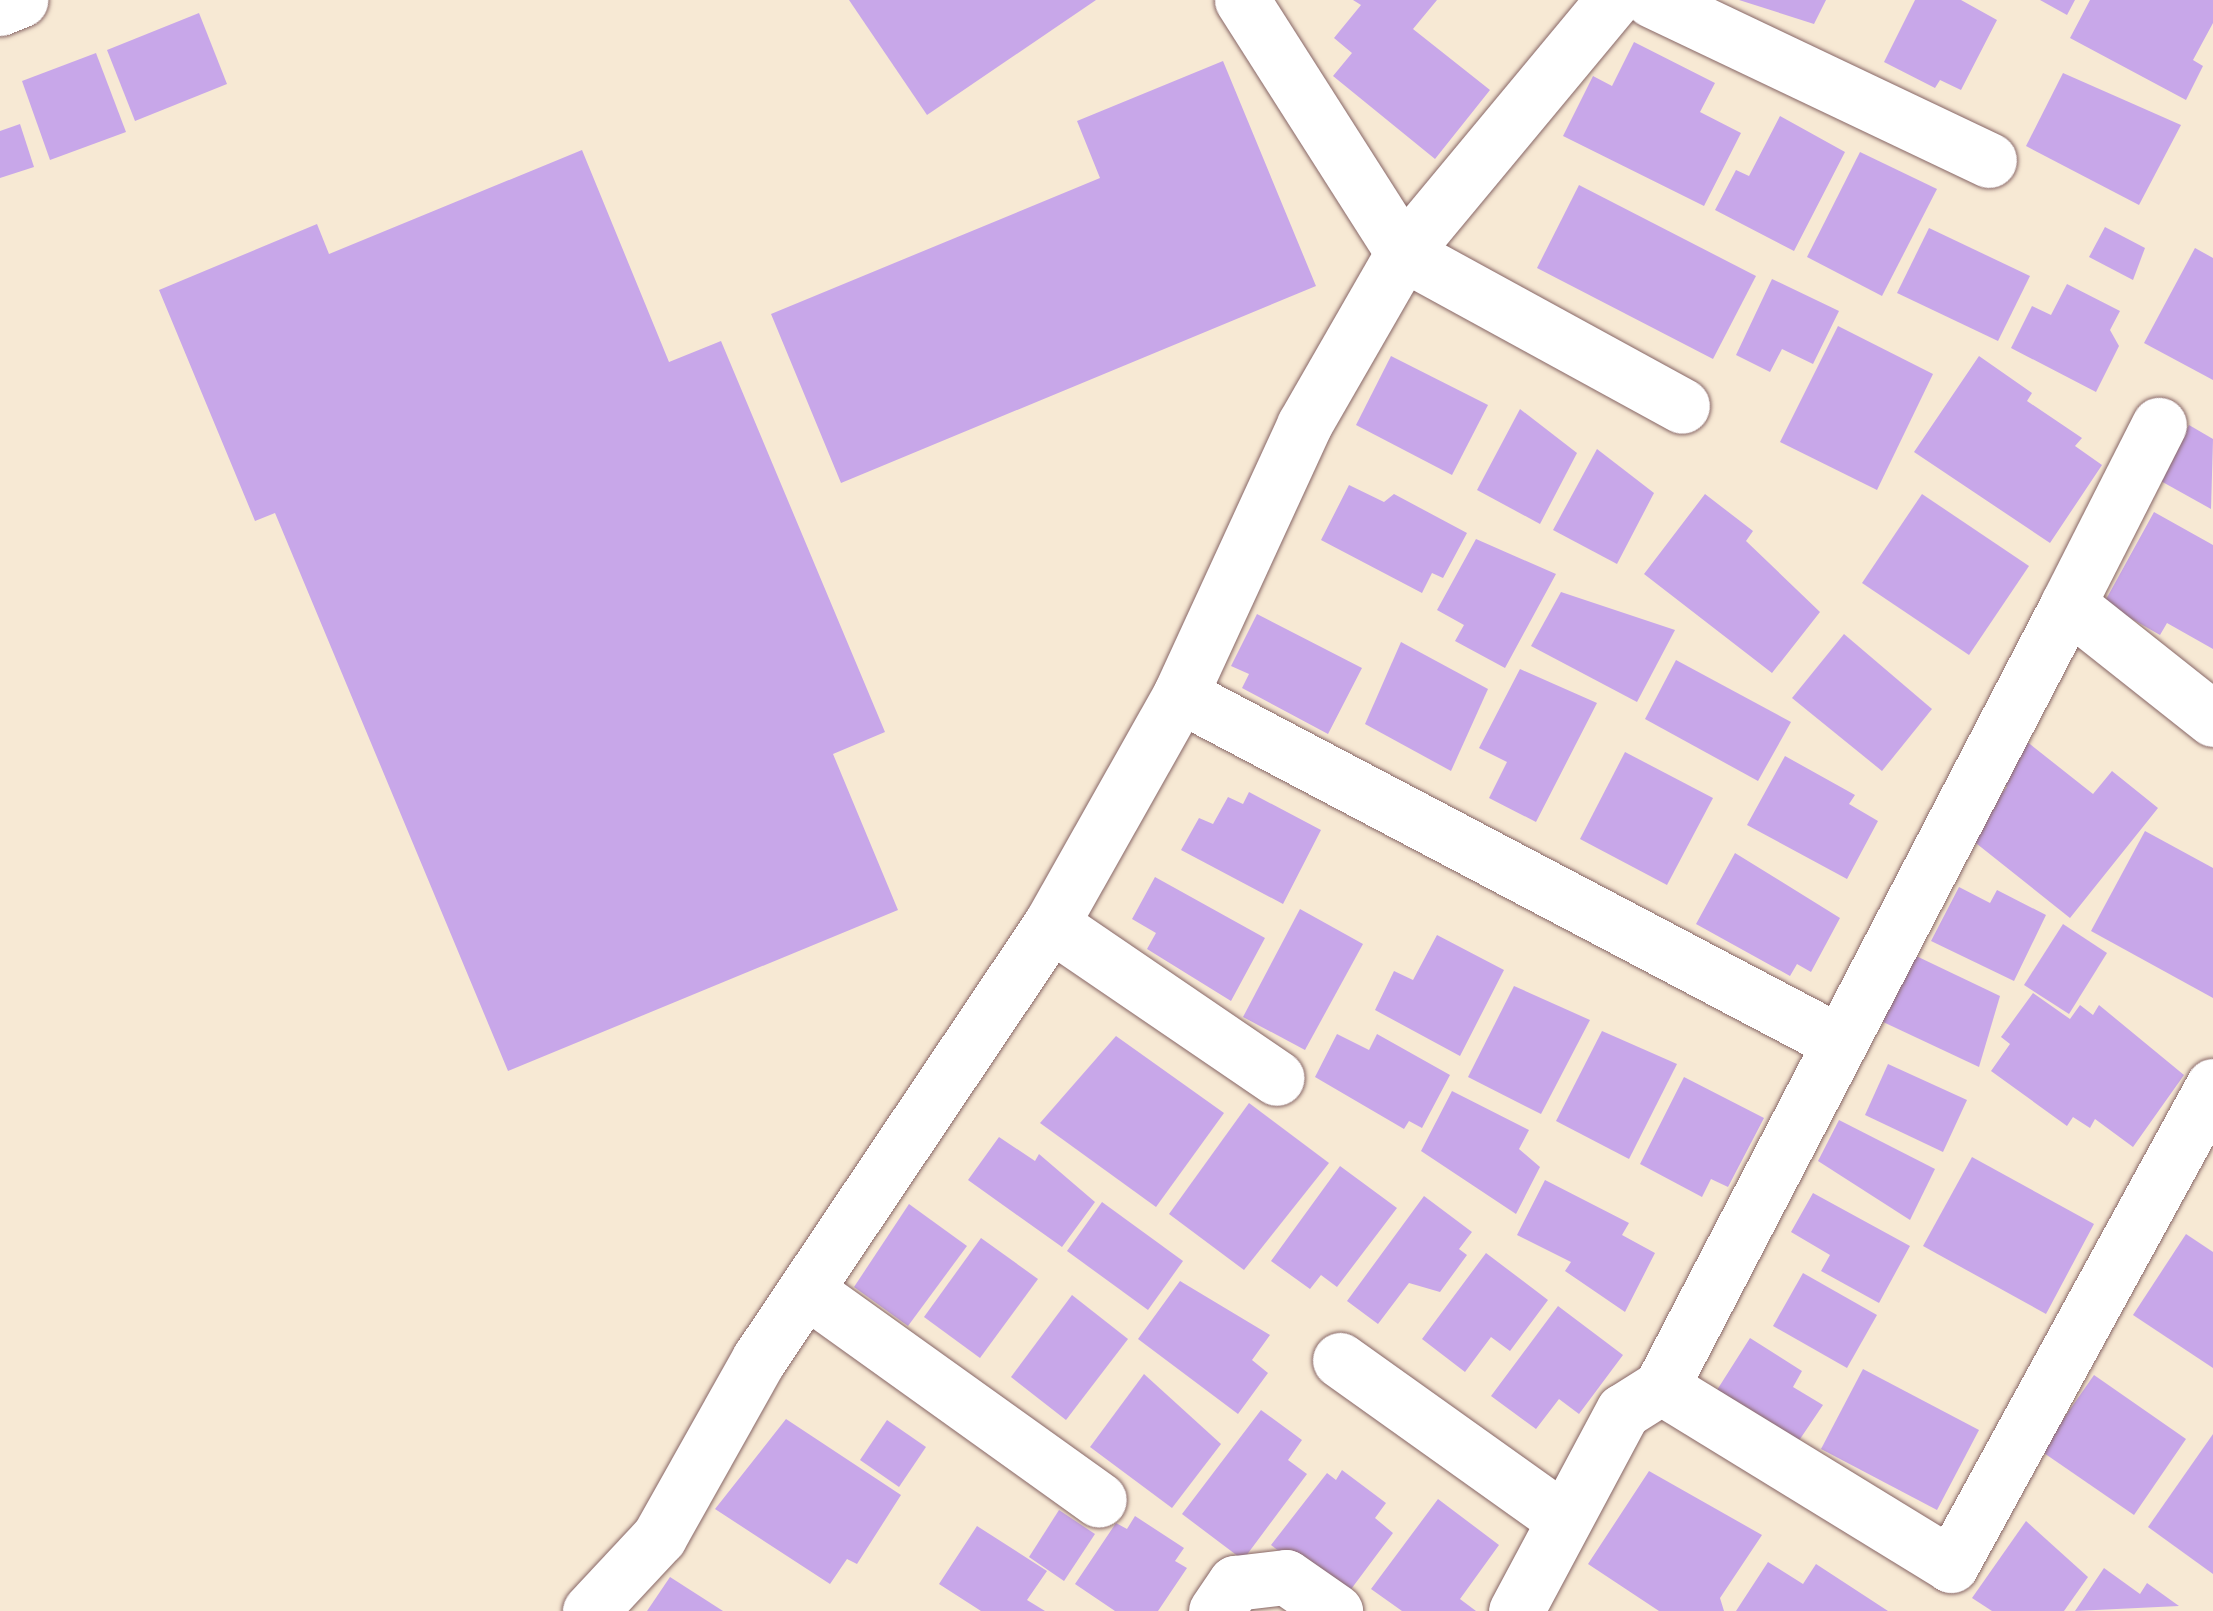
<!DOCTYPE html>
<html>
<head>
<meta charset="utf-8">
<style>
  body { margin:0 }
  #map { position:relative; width:2213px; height:1611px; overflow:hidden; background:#f7e9d4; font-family:"Patrick Hand",sans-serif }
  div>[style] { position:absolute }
  .building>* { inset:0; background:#c8a7e9 }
  .roads { filter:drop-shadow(0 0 2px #876666) drop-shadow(0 0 2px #876666) }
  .minor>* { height:55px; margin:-27.5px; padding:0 27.5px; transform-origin:27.5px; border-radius:27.5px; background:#fff }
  span { translate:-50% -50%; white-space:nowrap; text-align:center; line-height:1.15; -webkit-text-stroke:9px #fbf7ec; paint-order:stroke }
</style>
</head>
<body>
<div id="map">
  <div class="building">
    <div style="clip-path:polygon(849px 0,1096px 0,927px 115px)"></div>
    <div style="clip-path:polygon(1353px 0,1437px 0,1413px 29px,1490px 90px,1435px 159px,1333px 76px,1352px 53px,1334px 38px,1361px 5px)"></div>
    <div style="clip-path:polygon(1739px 0,1826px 0,1814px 24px)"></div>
    <div style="clip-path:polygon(1915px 0,1961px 0,1997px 20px,1961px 90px,1940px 80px,1935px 88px,1884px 62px)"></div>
    <div style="clip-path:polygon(2040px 0,2075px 0,2067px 15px)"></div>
    <div style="clip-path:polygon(2090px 0,2213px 0,2213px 23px,2193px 60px,2203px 66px,2186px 100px,2070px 38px)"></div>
    <div style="clip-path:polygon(199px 13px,227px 84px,135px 121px,107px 50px)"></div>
    <div style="clip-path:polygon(1634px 42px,1715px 83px,1700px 112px,1741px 133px,1704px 206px,1563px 136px,1593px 76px,1612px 86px)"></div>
    <div style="clip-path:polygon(96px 53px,126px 132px,50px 160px,22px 81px)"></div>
    <div style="clip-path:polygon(1223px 61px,1316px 286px,841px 483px,771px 314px,1100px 178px,1077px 121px)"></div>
    <div style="clip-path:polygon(2063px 73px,2181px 125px,2139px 205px,2026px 146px)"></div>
    <div style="clip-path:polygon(1780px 116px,1845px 152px,1794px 251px,1715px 210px,1736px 170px,1749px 176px)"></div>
    <div style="clip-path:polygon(20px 124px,34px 167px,0 178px,0 131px)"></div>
    <div style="clip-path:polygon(582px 150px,669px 362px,721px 341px,885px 732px,833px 754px,898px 910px,508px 1071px,275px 513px,255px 521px,159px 290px,317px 224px,329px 254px)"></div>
    <div style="clip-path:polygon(1860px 152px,1937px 189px,1882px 296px,1807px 257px)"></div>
    <div style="clip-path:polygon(1579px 185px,1756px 276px,1713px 359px,1537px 268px)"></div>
    <div style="clip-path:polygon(2105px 227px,2145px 248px,2133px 280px,2089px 257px)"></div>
    <div style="clip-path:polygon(1929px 228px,2030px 276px,1998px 341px,1897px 293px)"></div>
    <div style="clip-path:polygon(2195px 248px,2213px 258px,2213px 380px,2144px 343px)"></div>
    <div style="clip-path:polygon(1772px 279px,1839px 311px,1813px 364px,1782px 349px,1770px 372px,1736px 355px)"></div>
    <div style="clip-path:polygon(2067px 284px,2120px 311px,2110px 330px,2119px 346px,2096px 392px,2011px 348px,2032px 306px,2051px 315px)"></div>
    <div style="clip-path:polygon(1838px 326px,1933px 374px,1877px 490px,1780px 442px)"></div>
    <div style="clip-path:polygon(1391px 356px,1488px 405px,1452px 475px,1356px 425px)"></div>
    <div style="clip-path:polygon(1979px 356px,2032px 393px,2027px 401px,2082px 438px,2075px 446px,2102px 465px,2050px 543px,1914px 452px)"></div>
    <div style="clip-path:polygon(1520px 409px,1577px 453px,1540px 524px,1477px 490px)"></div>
    <div style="clip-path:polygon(2189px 425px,2213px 439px,2211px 509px,2159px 480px)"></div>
    <div style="clip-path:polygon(1597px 449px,1654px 493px,1617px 564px,1553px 530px)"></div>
    <div style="clip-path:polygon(1349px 485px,1384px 502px,1394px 494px,1467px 533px,1443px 578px,1432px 573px,1422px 593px,1321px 540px)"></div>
    <div style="clip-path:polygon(1705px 494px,1753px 531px,1746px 541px,1820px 612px,1772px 673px,1644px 574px)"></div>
    <div style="clip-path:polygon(1922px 494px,2029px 566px,1969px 655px,1862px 583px)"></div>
    <div style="clip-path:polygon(2154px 512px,2213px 545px,2213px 649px,2167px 623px,2160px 635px,2104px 603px)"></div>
    <div style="clip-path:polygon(1476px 539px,1556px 574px,1505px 668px,1455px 641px,1464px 625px,1437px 610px)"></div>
    <div style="clip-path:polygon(1561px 592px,1675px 630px,1637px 702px,1531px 646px)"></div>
    <div style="clip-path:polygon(1257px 614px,1362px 668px,1328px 734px,1242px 688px,1249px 674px,1231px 666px)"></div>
    <div style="clip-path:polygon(1844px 634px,1932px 709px,1882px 771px,1792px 698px)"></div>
    <div style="clip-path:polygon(1401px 642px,1488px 689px,1451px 771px,1365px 724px)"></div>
    <div style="clip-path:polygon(1676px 660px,1791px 722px,1758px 781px,1645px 719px)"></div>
    <div style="clip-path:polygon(1520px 669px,1597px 703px,1536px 822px,1489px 798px,1507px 762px,1479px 748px)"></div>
    <div style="clip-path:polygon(2026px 741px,2093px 794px,2112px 771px,2158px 808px,2070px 918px,1967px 836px,2007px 787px,1996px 778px)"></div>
    <div style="clip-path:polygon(1625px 752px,1713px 798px,1667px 885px,1580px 839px)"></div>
    <div style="clip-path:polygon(1785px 756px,1855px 795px,1849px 804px,1878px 821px,1847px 879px,1747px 825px)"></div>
    <div style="clip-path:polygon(1249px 792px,1321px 830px,1283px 904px,1181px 850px,1199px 818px,1213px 824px,1228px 797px,1243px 804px)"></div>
    <div style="clip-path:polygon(2145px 831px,2213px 868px,2213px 998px,2091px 931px)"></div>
    <div style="clip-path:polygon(1735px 853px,1840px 918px,1811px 972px,1797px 964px,1790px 976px,1696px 924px)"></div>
    <div style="clip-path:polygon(1155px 877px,1265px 938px,1231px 1001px,1147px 949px,1156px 933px,1132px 919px)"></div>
    <div style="clip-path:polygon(1959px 887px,1990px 903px,1997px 890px,2046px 915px,2014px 981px,1931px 941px)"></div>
    <div style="clip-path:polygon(1300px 909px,1363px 944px,1305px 1050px,1243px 1017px)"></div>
    <div style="clip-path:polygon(2063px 924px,2107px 953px,2069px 1014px,2024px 985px)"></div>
    <div style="clip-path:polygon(1437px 935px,1504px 970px,1460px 1056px,1375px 1010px,1394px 971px,1413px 980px)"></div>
    <div style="clip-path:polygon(1912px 954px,2000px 996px,1979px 1067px,1881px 1021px)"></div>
    <div style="clip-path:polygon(1514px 986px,1590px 1020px,1541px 1114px,1468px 1077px)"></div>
    <div style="clip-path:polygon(2033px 993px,2070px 1019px,2080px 1005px,2093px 1015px,2099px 1005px,2184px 1075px,2133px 1147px,2095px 1119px,2090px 1128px,2073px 1117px,2067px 1126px,1991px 1071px,2010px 1044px,2001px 1037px)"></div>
    <div style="clip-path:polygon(1602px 1031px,1677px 1064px,1629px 1159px,1556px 1121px)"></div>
    <div style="clip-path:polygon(1337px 1034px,1369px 1050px,1377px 1034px,1450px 1075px,1422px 1128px,1409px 1121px,1404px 1129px,1315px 1077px)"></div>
    <div style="clip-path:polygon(1116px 1036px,1224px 1113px,1156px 1207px,1040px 1123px)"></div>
    <div style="clip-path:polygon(1888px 1064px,1967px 1100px,1943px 1152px,1865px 1115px)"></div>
    <div style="clip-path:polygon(1684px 1077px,1764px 1118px,1728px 1187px,1711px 1179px,1702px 1197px,1640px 1164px)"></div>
    <div style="clip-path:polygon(1452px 1091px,1529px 1130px,1519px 1149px,1540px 1167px,1516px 1214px,1421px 1151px)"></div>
    <div style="clip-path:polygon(1249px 1103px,1329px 1163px,1244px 1270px,1169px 1214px)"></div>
    <div style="clip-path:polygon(1839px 1120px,1935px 1169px,1910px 1220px,1818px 1161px)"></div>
    <div style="clip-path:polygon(999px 1137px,1035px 1161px,1039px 1154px,1095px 1202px,1062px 1247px,968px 1180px)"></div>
    <div style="clip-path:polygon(1972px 1157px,2094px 1224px,2046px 1314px,1923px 1246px)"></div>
    <div style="clip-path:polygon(1340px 1166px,1397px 1208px,1337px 1287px,1321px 1275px,1310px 1289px,1271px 1261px)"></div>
    <div style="clip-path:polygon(1545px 1180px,1629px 1223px,1622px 1235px,1655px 1253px,1625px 1312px,1565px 1271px,1571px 1262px,1517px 1235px)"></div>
    <div style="clip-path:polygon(1813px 1193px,1910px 1246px,1879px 1303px,1821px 1271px,1830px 1255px,1791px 1232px)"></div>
    <div style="clip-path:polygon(1424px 1196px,1472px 1232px,1459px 1249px,1467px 1255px,1440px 1292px,1409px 1283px,1378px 1324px,1347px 1301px)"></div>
    <div style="clip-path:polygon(1102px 1202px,1183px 1261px,1148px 1310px,1067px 1251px)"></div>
    <div style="clip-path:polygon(909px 1204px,967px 1246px,908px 1326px,854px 1287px)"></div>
    <div style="clip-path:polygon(2186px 1234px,2213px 1252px,2213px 1368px,2133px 1315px)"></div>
    <div style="clip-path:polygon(981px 1238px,1038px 1279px,980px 1358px,924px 1317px)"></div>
    <div style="clip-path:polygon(1486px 1253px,1548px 1300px,1510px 1351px,1491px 1337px,1465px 1372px,1422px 1339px)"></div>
    <div style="clip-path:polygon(1803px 1273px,1877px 1315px,1847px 1368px,1773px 1326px)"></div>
    <div style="clip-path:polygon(1180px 1281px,1270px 1335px,1252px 1360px,1268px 1373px,1238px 1414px,1138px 1339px)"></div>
    <div style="clip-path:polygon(1072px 1295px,1128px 1339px,1066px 1420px,1011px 1377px)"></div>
    <div style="clip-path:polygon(1558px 1306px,1623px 1355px,1579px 1414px,1559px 1399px,1536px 1429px,1491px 1396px)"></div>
    <div style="clip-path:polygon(1750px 1338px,1802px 1371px,1793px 1387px,1823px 1405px,1798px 1442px,1717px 1390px)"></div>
    <div style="clip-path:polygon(1863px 1369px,1979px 1430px,1937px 1510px,1821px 1449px)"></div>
    <div style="clip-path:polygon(1144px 1374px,1221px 1444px,1172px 1508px,1090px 1447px)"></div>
    <div style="clip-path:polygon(2094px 1375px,2186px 1439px,2134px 1515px,2041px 1451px)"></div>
    <div style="clip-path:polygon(1261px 1410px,1302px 1440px,1288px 1460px,1307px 1474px,1243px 1560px,1182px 1514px)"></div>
    <div style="clip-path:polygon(786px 1419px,901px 1495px,857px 1564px,847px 1559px,830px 1584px,715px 1509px)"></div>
    <div style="clip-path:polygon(887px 1420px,926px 1447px,899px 1487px,860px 1460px)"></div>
    <div style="clip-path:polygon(2213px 1434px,2213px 1574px,2148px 1527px)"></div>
    <div style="clip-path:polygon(1342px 1470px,1386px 1503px,1375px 1518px,1393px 1533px,1343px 1600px,1271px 1545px,1327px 1473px,1336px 1480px)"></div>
    <div style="clip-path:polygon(1649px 1471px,1762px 1535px,1720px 1598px,1724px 1611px,1659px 1611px,1588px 1564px)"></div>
    <div style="clip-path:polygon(1438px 1499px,1499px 1545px,1460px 1599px,1476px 1611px,1402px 1611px,1371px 1589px)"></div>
    <div style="clip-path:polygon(1059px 1510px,1095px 1534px,1064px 1581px,1029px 1557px)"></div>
    <div style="clip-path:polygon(1135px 1516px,1184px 1548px,1175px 1561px,1187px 1568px,1158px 1611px,1115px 1611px,1075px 1584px,1116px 1523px,1127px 1529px)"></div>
    <div style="clip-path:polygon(2026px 1521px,2088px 1577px,2064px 1611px,1992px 1611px,1972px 1598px)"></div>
    <div style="clip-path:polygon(977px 1526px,1047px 1571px,1027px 1600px,1045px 1611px,981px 1611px,939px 1584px)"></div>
    <div style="clip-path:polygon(1768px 1562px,1803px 1584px,1816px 1564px,1888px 1611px,1736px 1611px)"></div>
    <div style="clip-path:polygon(2104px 1568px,2140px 1594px,2147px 1583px,2179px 1606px,2075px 1611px)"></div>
    <div style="clip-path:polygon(670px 1577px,723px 1611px,647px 1611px)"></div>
  </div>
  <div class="roads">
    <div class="minor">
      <div style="left:1242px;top:0;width:300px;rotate:57.5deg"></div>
      <div style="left:1403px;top:253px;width:318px;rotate:28.7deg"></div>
      <div style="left:1652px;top:0;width:373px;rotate:25.4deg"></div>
      <div style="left:0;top:8px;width:22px;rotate:-22deg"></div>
      <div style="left:2068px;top:604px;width:201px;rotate:-63.1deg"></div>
      <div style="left:1180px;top:695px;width:745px;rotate:27.77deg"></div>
      <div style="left:1051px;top:924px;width:273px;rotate:34.3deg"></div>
      <div style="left:806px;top:1290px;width:360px;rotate:35.6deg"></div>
      <div style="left:1340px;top:1360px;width:274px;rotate:35.5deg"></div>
      <div style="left:1661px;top:1387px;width:340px;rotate:31.5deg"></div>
      <div style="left:1951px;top:1565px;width:546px;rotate:-61.32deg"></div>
      <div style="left:590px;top:1611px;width:101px;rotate:-47deg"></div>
      <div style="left:659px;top:1537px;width:204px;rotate:-60.7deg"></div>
      <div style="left:759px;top:1359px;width:524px;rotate:-56.13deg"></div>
      <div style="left:1051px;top:924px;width:263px;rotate:-60.6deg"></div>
      <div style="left:1180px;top:695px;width:297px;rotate:-65.3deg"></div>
      <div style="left:1304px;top:425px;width:198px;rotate:-60.1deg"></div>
      <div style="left:1403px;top:253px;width:329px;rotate:-50.3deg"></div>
      <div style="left:1216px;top:1611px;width:34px;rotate:-56deg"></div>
      <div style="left:1235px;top:1583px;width:51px;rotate:-6.7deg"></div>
      <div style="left:1286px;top:1577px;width:60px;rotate:34.8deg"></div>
      <div style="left:1516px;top:1611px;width:227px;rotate:-61.9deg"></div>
      <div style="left:1623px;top:1411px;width:45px;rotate:-32.3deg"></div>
      <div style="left:1661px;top:1387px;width:882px;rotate:-62.53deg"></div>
      <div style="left:2068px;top:604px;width:185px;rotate:38.4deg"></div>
    </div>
  </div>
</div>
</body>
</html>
